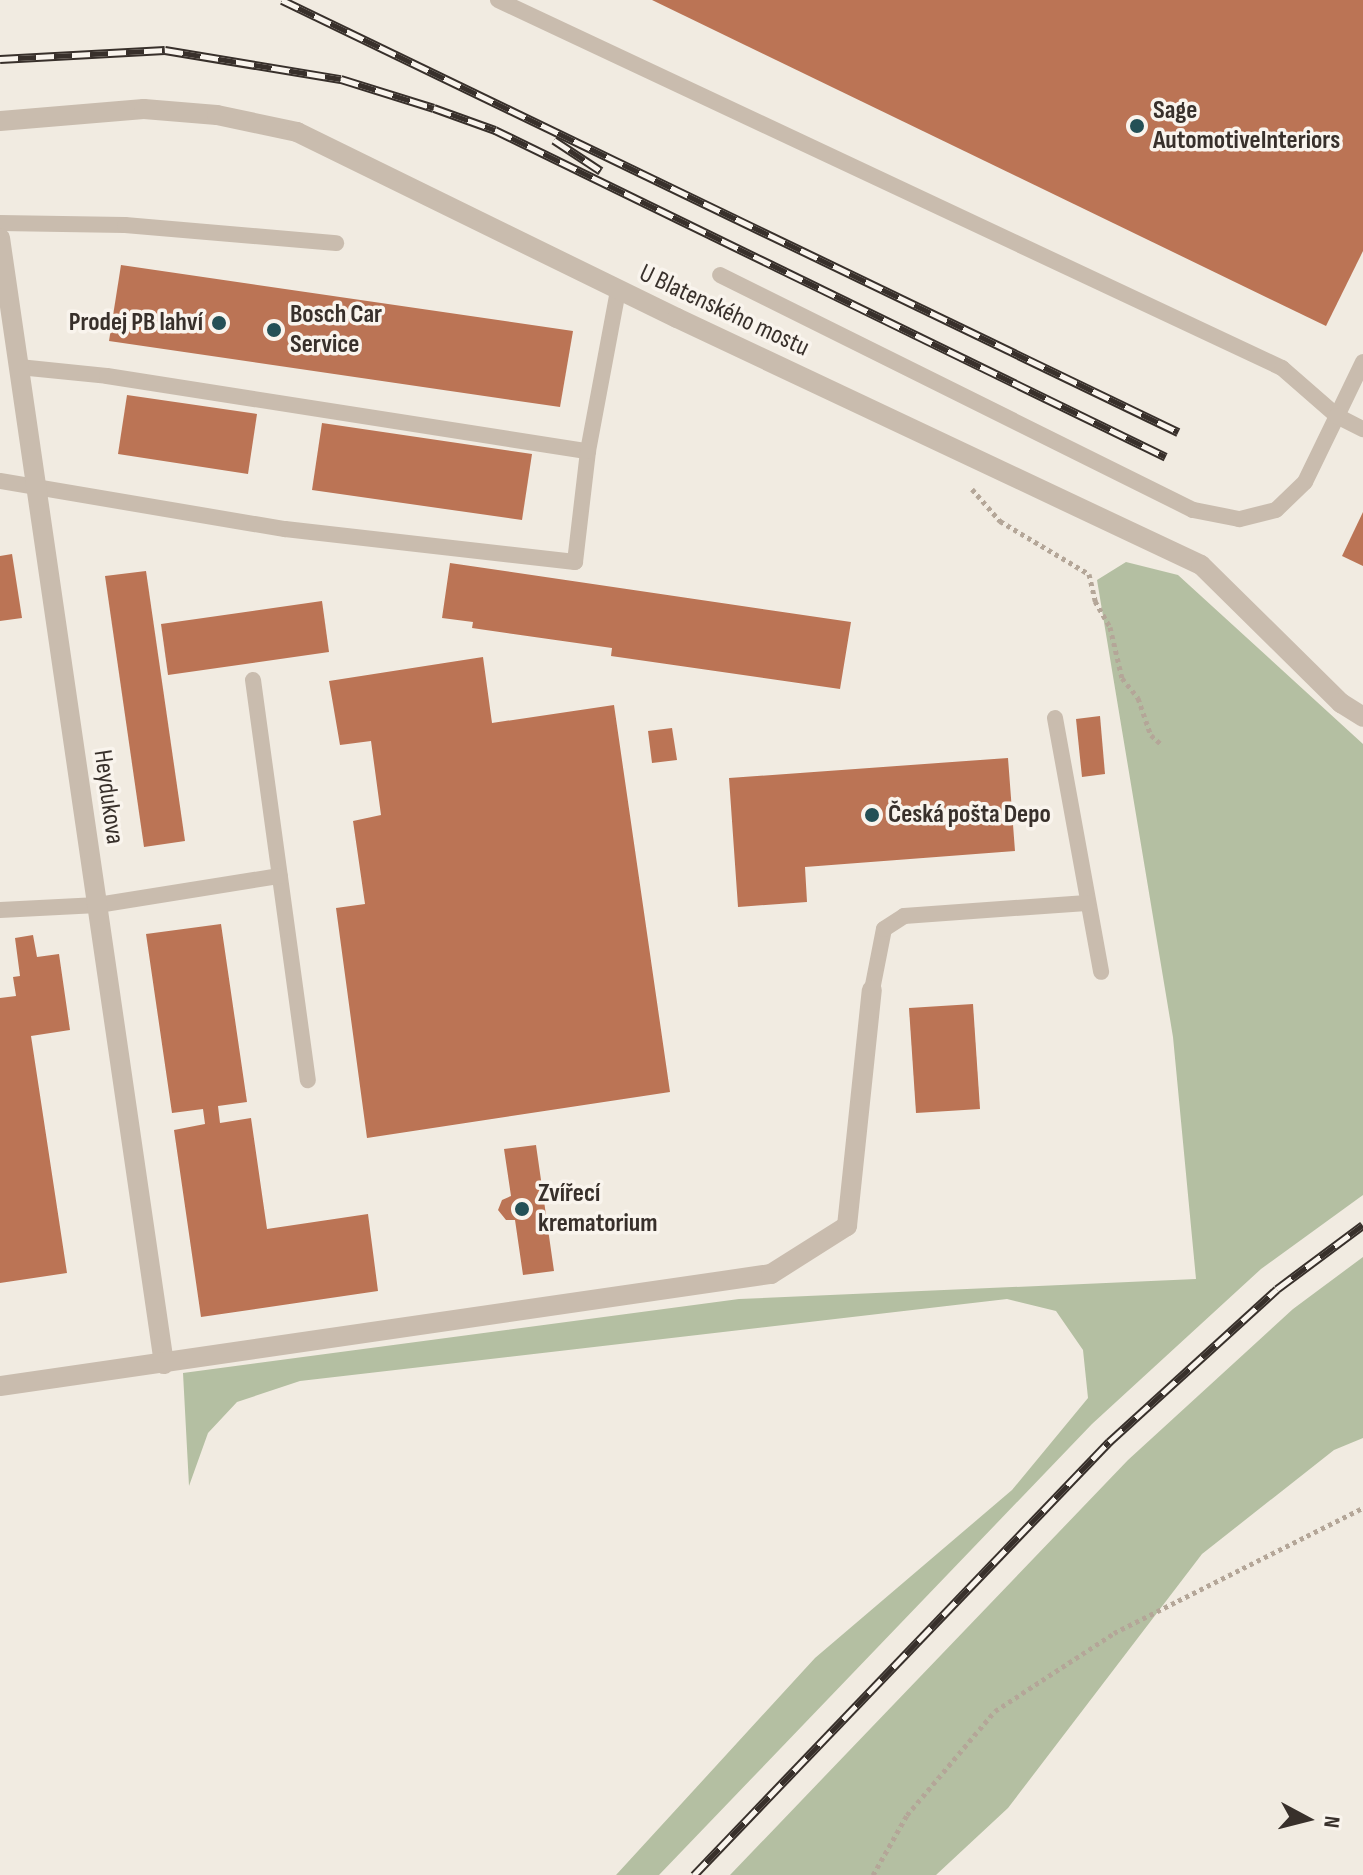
<!DOCTYPE html>
<html>
<head>
<meta charset="utf-8">
<style>
  body { margin:0 }
  #map { position:relative; width:1363px; height:1875px; overflow:hidden; background:#f1ebe1; font-family:"Sofia Sans Condensed",sans-serif }
  div>[style] { position:absolute }
  .green>* { inset:0; background:#b4bfa2 }
  .building>* { inset:0; background:#bb7455 }
  .path>* { height:5px; margin-top:-2.5px; transform-origin:0; background:repeating-linear-gradient(90deg,#b4a698 0 4px,transparent 0 8px) }
  .lane>* { height:16px; margin:-8px; padding:0 8px; transform-origin:8px; border-radius:8px; background:#c9bcae }
  .street>* { height:20px; margin:-10px; padding:0 10px; transform-origin:10px; border-radius:10px; background:#c9bcae }
  .rail>* { height:9px; margin-top:-4.5px; transform-origin:0; background:repeating-linear-gradient(90deg,#f9f4ed 0 18px,#38302b 0 36px); box-sizing:border-box; border-block:2px solid #38302b }
  .dots>* { width:22px; height:22px; translate:-50% -50%; box-sizing:border-box; border:4px solid #f9f4ed; border-radius:50% }
  span { translate:-50% -50%; white-space:nowrap; text-align:center; line-height:1.15; -webkit-text-stroke:7px #f9f4ed; paint-order:stroke }
  .poi-label { font-size:26px; color:#38302b; font-weight:700 }
  .left { translate:0 -50%; text-align:left }
  .right { translate:-100% -50%; text-align:right }
  .street-label { font-size:26px; color:#38302b }
  .north { position:absolute; left:1267px; top:1779px; width:80px; height:80px; -webkit-text-stroke:6px #f9f4ed; paint-order:stroke; rotate:97deg; font-size:22px; font-weight:700; line-height:32px; text-align:center; color:#38302b }
  .north::after { content:''; display:block; margin:auto; width:28px; height:36px; background:#38302b; clip-path:polygon(50% 0,100% 100%,50% 72%,0 100%) }
</style>
</head>
<body>
<div id="map">
  <div class="green">
    <div style="clip-path:polygon(1126px 562px,1178px 575px,1363px 744px,1363px 1195px,1261px 1269px,1092px 1424px,659px 1875px,616px 1875px,815px 1658px,1012px 1490px,1088px 1398px,1083px 1350px,1056px 1311px,1007px 1299px,300px 1381px,237px 1402px,208px 1433px,189px 1486px,183px 1373px,739px 1299px,1196px 1279px,1173px 1037px,1097px 580px)"></div>
    <div style="clip-path:polygon(1363px 1257px,1363px 1438px,1334px 1450px,1202px 1554px,1008px 1808px,936px 1875px,730px 1875px,1128px 1460px,1293px 1309px)"></div>
  </div>
  <div class="building">
    <div style="clip-path:polygon(652px 0,1363px 0,1363px 251px,1326px 326px)"></div>
    <div style="clip-path:polygon(121px 265px,573px 331px,560px 407px,109px 341px)"></div>
    <div style="clip-path:polygon(127px 395px,257px 414px,248px 474px,118px 454px)"></div>
    <div style="clip-path:polygon(322px 423px,532px 454px,522px 520px,312px 490px)"></div>
    <div style="clip-path:polygon(1363px 512px,1363px 566px,1342px 556px)"></div>
    <div style="clip-path:polygon(12px 554px,22px 618px,0 621px,0 556px)"></div>
    <div style="clip-path:polygon(450px 563px,851px 622px,840px 689px,611px 656px,612px 648px,472px 628px,473px 622px,442px 618px)"></div>
    <div style="clip-path:polygon(146px 571px,185px 841px,144px 847px,105px 576px)"></div>
    <div style="clip-path:polygon(322px 601px,329px 652px,168px 675px,161px 624px)"></div>
    <div style="clip-path:polygon(483px 657px,492px 723px,614px 705px,670px 1092px,367px 1138px,336px 908px,365px 904px,353px 821px,381px 815px,371px 741px,340px 745px,329px 681px)"></div>
    <div style="clip-path:polygon(1100px 716px,1105px 774px,1082px 777px,1076px 719px)"></div>
    <div style="clip-path:polygon(672px 728px,677px 760px,652px 763px,648px 731px)"></div>
    <div style="clip-path:polygon(1008px 758px,1015px 851px,805px 867px,807px 902px,738px 907px,729px 778px)"></div>
    <div style="clip-path:polygon(221px 924px,247px 1102px,218px 1106px,220px 1123px,251px 1118px,267px 1229px,368px 1214px,378px 1291px,201px 1317px,174px 1130px,205px 1124px,203px 1109px,172px 1113px,146px 934px)"></div>
    <div style="clip-path:polygon(33px 935px,37px 957px,59px 954px,70px 1030px,31px 1036px,67px 1273px,0 1283px,0 998px,16px 996px,13px 977px,20px 976px,15px 938px)"></div>
    <div style="clip-path:polygon(973px 1004px,980px 1109px,916px 1113px,909px 1008px)"></div>
    <div style="clip-path:polygon(536px 1145px,554px 1271px,523px 1275px,515px 1220px,506px 1220px,498px 1210px,502px 1200px,511px 1196px,504px 1149px)"></div>
  </div>
  <div class="path">
    <div style="left:972px;top:489px;width:43px;rotate:48.8deg"></div>
    <div style="left:1000px;top:521px;width:104px;rotate:30.8deg"></div>
    <div style="left:1089px;top:574px;width:28px;rotate:77deg"></div>
    <div style="left:1095px;top:601px;width:30px;rotate:60deg"></div>
    <div style="left:1110px;top:627px;width:52px;rotate:76.8deg"></div>
    <div style="left:1122px;top:678px;width:26px;rotate:51deg"></div>
    <div style="left:1138px;top:698px;width:39px;rotate:71deg"></div>
    <div style="left:1151px;top:735px;width:15px;rotate:42deg"></div>
    <div style="left:873px;top:1875px;width:69px;rotate:-60.5deg"></div>
    <div style="left:907px;top:1815px;width:136px;rotate:-49.8deg"></div>
    <div style="left:995px;top:1711px;width:142px;rotate:-33.2deg"></div>
    <div style="left:1114px;top:1633px;width:279px;rotate:-26.7deg"></div>
  </div>
  <div class="lane">
    <div style="left:498px;top:0;width:866px;rotate:25.14deg"></div>
    <div style="left:1282px;top:368px;width:73px;rotate:41.1deg"></div>
    <div style="left:1337px;top:416px;width:73px;rotate:115.9deg"></div>
    <div style="left:1305px;top:482px;width:40px;rotate:136deg"></div>
    <div style="left:1276px;top:510px;width:38px;rotate:166deg"></div>
    <div style="left:1239px;top:519px;width:47px;rotate:-168.9deg"></div>
    <div style="left:1193px;top:510px;width:528px;rotate:-153.58deg"></div>
    <div style="left:0;top:223px;width:125px;rotate:0.9deg"></div>
    <div style="left:125px;top:225px;width:212px;rotate:4.9deg"></div>
    <div style="left:1363px;top:362px;width:60px;rotate:115.7deg"></div>
    <div style="left:1337px;top:416px;width:29px;rotate:27deg"></div>
    <div style="left:19px;top:367px;width:88px;rotate:5.8deg"></div>
    <div style="left:107px;top:376px;width:487px;rotate:8.9deg"></div>
    <div style="left:0;top:481px;width:289px;rotate:9.6deg"></div>
    <div style="left:285px;top:529px;width:292px;rotate:6.5deg"></div>
    <div style="left:575px;top:562px;width:112px;rotate:-83.3deg"></div>
    <div style="left:588px;top:451px;width:164px;rotate:-79.4deg"></div>
    <div style="left:253px;top:680px;width:404px;rotate:82.2deg"></div>
    <div style="left:1055px;top:718px;width:258px;rotate:79.7deg"></div>
    <div style="left:0;top:910px;width:98px;rotate:-2.9deg"></div>
    <div style="left:98px;top:905px;width:184px;rotate:-9.1deg"></div>
    <div style="left:872px;top:990px;width:62px;rotate:-78.9deg"></div>
    <div style="left:884px;top:929px;width:24px;rotate:-33deg"></div>
    <div style="left:904px;top:916px;width:183px;rotate:-4.1deg"></div>
  </div>
  <div class="street">
    <div style="left:0;top:121px;width:144px;rotate:-4.8deg"></div>
    <div style="left:144px;top:109px;width:73px;rotate:4.7deg"></div>
    <div style="left:217px;top:115px;width:82px;rotate:12deg"></div>
    <div style="left:297px;top:132px;width:423px;rotate:26.1deg"></div>
    <div style="left:677px;top:318px;width:579px;rotate:25.24deg"></div>
    <div style="left:1201px;top:565px;width:197px;rotate:44.6deg"></div>
    <div style="left:1341px;top:703px;width:26px;rotate:32deg"></div>
    <div style="left:0;top:238px;width:1138px;rotate:81.71deg"></div>
    <div style="left:0;top:1386px;width:779px;rotate:-8.27deg"></div>
    <div style="left:771px;top:1274px;width:90px;rotate:-32.3deg"></div>
    <div style="left:847px;top:1226px;width:237px;rotate:-84deg"></div>
  </div>
  <div class="rail">
    <div style="left:282px;top:0;width:995px;rotate:25.74deg"></div>
    <div style="left:0;top:59px;width:165px;rotate:-3.1deg"></div>
    <div style="left:165px;top:50px;width:178px;rotate:9.4deg"></div>
    <div style="left:341px;top:79px;width:97px;rotate:17.3deg"></div>
    <div style="left:434px;top:108px;width:65px;rotate:19.8deg"></div>
    <div style="left:495px;top:130px;width:746px;rotate:25.98deg"></div>
    <div style="left:554px;top:140px;width:56px;rotate:33.4deg"></div>
    <div style="left:694px;top:1875px;width:600px;rotate:-46.22deg"></div>
    <div style="left:1109px;top:1442px;width:227px;rotate:-42.3deg"></div>
    <div style="left:1277px;top:1289px;width:107px;rotate:-36.7deg"></div>
  </div>
  <div class="dots">
    <div style="left:1137px;top:126px;background:#245056"></div>
    <div style="left:219px;top:323px;background:#245056"></div>
    <div style="left:274px;top:330px;background:#245056"></div>
    <div style="left:872px;top:815px;background:#245056"></div>
    <div style="left:522px;top:1209px;background:#245056"></div>
  </div>
  <div class="poi-label">
    <span class="left" style="left:1153px;top:126px">Sage<br>AutomotiveInteriors</span>
    <span class="left" style="left:290px;top:330px">Bosch Car<br>Service</span>
    <span class="right" style="left:203px;top:323px">Prodej PB lahví</span>
    <span class="left" style="left:888px;top:815px">Česká pošta Depo</span>
    <span class="left" style="left:538px;top:1209px">Zvířecí<br>krematorium</span>
  </div>
  <div class="street-label">
    <span style="left:724px;top:311px;rotate:25deg">U Blatenského mostu</span>
    <span style="left:108px;top:797px;rotate:82deg">Heydukova</span>
  </div>
  <div class="north">N</div>
</div>
</body>
</html>
